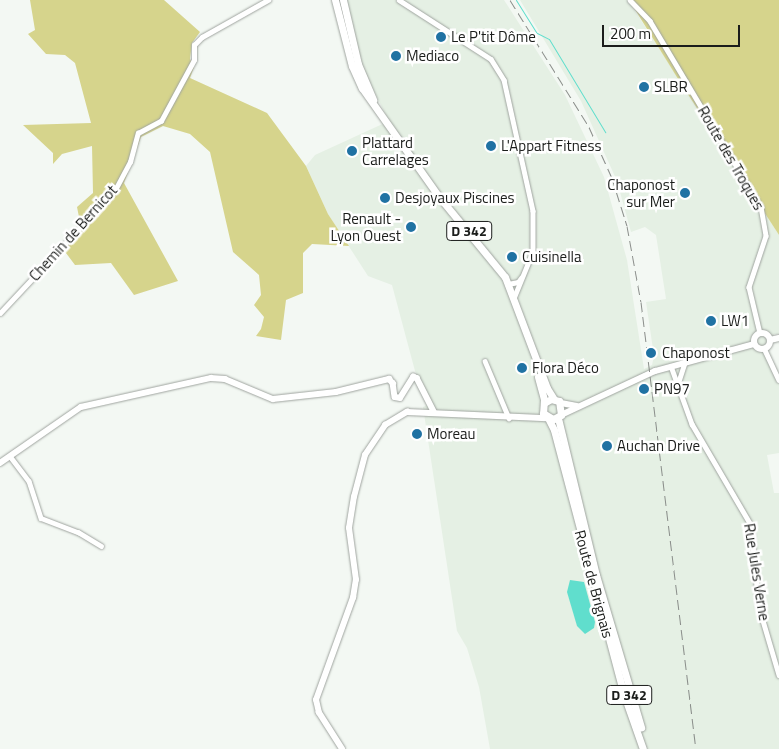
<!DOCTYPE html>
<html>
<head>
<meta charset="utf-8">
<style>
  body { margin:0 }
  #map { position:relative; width:779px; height:749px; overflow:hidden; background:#f3f8f3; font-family:"Titillium Web",sans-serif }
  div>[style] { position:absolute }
  .built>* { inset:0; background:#e5f0e4 }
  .green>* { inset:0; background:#d6d48c }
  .water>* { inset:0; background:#60decd }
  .stream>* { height:1px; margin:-0.5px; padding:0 0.5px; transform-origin:0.5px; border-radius:0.5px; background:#60decd }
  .roads { filter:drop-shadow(0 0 1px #9fa49f) drop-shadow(0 0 1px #9fa49f) }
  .minor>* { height:4.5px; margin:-2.25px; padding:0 2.25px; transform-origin:2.25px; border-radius:2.25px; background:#fff }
  .tertiary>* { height:5.5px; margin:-2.75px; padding:0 2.75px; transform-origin:2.75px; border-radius:2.75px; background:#fff }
  .secondary>* { height:6px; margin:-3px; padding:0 3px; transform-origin:3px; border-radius:3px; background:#fff }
  .secondary>.ring { margin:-3px; padding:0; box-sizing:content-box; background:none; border:6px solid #fff; border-radius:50% }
  .primary>* { height:7px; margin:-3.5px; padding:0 3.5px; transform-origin:3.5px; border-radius:3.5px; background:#fff }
  .rail>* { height:1px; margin-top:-0.5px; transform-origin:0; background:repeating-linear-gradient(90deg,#898c89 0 10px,transparent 0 15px) }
  .dots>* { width:14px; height:14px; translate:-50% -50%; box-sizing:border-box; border:2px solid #fff; border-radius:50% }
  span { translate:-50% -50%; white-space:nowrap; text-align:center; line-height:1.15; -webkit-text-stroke:5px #fff; paint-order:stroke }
  .shield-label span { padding:1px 4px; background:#fff; border:1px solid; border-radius:4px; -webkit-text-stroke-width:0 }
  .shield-label { font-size:14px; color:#1b1d1b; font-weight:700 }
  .poi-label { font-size:15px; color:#1b1d1b }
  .left { translate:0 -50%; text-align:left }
  .right { translate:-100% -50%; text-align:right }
  .street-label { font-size:15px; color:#1b1d1b }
  .scale { position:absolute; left:602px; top:25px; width:138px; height:22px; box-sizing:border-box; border:2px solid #1b1d1b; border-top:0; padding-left:6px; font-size:15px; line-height:18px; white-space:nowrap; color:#1b1d1b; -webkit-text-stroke:4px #fff; paint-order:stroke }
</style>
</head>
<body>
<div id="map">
  <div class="built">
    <div style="clip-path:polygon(346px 0,504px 0,565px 95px,604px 177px,627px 260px,644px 369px,652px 365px,654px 356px,646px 302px,666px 299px,656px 235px,645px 227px,631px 232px,617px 181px,581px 101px,520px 0,628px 0,779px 235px,779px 334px,774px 334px,765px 356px,779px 384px,779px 453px,767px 455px,774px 493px,779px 493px,779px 749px,490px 749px,479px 687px,467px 648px,457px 631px,423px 407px,432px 403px,415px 371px,392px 285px,368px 276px,328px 214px,306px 166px,315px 155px,389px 121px,363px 69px)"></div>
  </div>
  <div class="green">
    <div style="clip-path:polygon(30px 0,164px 0,200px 32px,192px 43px,190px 59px,194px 67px,190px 78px,267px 113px,306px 166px,328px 214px,349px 246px,312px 244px,303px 253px,303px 293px,286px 300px,281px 340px,256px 336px,261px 329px,264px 317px,254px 305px,261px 295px,259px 275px,233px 252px,210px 152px,190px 134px,163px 126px,141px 137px,124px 183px,178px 281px,134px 295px,111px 263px,75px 265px,63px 249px,85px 225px,79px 217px,77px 207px,93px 193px,92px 146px,62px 154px,53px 164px,53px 153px,23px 125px,91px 123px,75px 63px,65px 55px,46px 54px,28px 34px,35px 30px)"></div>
    <div style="clip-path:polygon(629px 0,779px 0,779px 235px,680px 82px)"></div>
  </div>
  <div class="water">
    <div style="clip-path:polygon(570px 580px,584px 582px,595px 622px,594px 628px,585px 634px,577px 626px,567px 592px)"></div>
  </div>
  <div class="stream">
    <div style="left:516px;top:0;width:39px;rotate:58deg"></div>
    <div style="left:537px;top:33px;width:13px;rotate:27deg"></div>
    <div style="left:549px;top:39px;width:109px;rotate:58.9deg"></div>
  </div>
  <div class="roads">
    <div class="minor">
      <div style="left:399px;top:0;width:109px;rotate:32.7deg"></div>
      <div style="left:491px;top:59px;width:25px;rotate:58deg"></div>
      <div style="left:504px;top:80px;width:134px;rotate:77.5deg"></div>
      <div style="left:533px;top:211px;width:41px;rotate:90deg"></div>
      <div style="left:533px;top:252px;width:48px;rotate:112.2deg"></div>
      <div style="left:630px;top:0;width:29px;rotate:46deg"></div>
      <div style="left:650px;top:21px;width:217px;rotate:59.2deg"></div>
      <div style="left:761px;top:207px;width:29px;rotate:80deg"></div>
      <div style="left:766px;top:236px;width:54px;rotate:108.4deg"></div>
      <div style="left:749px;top:287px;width:47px;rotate:76.6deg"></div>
      <div style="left:508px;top:284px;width:10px;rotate:-11deg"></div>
      <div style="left:518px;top:282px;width:5px;rotate:-53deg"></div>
      <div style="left:0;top:313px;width:168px;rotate:-46.9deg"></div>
      <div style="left:115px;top:190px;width:32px;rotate:-62deg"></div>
      <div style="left:130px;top:162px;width:30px;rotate:-75deg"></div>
      <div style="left:138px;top:133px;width:26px;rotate:-28deg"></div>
      <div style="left:161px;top:121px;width:69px;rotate:-61.6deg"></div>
      <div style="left:194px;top:60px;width:15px;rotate:-90deg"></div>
      <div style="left:194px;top:45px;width:11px;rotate:-45deg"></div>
      <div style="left:202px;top:37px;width:76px;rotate:-29.3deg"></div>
      <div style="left:764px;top:348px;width:35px;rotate:65deg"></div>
      <div style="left:485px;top:361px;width:62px;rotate:67.2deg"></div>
      <div style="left:671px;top:366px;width:62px;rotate:70.1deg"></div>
      <div style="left:692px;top:424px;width:117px;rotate:59.7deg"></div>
      <div style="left:751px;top:525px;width:82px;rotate:84.4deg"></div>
      <div style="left:759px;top:607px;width:71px;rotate:73.6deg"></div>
      <div style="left:679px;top:380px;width:19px;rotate:-72deg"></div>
      <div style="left:10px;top:456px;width:31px;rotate:53deg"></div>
      <div style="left:29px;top:481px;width:39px;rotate:72deg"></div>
      <div style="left:41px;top:518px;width:40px;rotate:21deg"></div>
      <div style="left:78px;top:532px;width:27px;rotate:31deg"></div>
    </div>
    <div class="tertiary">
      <div style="left:0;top:463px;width:98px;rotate:-34.7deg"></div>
      <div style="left:81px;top:407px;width:133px;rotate:-12.6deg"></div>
      <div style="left:211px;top:378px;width:14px;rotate:4deg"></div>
      <div style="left:225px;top:379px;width:52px;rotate:22.6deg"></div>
      <div style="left:273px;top:399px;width:63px;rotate:-6.3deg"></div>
      <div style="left:336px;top:392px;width:55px;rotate:-13.8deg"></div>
      <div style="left:389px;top:379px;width:6px;rotate:45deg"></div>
      <div style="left:393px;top:383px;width:14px;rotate:82deg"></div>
      <div style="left:395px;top:397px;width:5px;rotate:11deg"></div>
      <div style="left:400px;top:398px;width:25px;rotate:-58deg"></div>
      <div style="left:413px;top:377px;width:4px;rotate:14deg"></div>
      <div style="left:417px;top:378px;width:37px;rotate:63deg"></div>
      <div style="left:342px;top:749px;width:43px;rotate:-122.6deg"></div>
      <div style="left:319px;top:713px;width:13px;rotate:-103deg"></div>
      <div style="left:316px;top:700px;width:109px;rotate:-70.1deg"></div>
      <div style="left:353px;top:598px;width:18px;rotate:-81deg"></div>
      <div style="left:356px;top:580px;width:52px;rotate:-97.7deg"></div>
      <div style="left:349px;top:528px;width:31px;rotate:-81deg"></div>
      <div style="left:354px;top:497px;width:43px;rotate:-75.3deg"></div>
      <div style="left:365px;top:455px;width:36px;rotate:-56deg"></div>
      <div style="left:385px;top:425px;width:26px;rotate:-31deg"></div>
      <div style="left:407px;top:412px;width:140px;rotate:2.5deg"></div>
    </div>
    <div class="secondary">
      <div class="ring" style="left:754px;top:333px;width:10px;height:10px"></div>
      <div style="left:770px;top:340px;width:9px;rotate:-13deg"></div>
      <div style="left:561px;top:403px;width:16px;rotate:11deg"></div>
      <div style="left:561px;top:415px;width:104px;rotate:-25.1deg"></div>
      <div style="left:655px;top:371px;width:103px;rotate:-15.3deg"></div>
    </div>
    <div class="primary">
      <div style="left:335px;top:0;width:68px;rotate:75.6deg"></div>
      <div style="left:352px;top:66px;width:24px;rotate:66deg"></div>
      <div style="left:362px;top:88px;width:135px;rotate:54.7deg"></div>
      <div style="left:440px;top:198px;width:102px;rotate:50.6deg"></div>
      <div style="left:505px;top:277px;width:119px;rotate:69.3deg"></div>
      <div style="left:547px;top:388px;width:13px;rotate:58deg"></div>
      <div style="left:343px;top:0;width:66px;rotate:76.8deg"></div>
      <div style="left:358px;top:64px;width:39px;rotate:67deg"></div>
      <div style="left:538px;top:377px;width:24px;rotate:75deg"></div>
      <div style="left:544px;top:400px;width:13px;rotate:94deg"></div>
      <div style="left:543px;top:413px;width:12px;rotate:31deg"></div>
      <div style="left:553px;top:419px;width:9px;rotate:-27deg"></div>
      <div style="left:561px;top:415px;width:14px;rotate:-98deg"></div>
      <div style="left:559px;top:401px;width:8px;rotate:-166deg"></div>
      <div style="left:551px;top:399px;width:8px;rotate:150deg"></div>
      <div style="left:548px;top:418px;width:13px;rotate:63deg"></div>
      <div style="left:554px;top:430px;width:271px;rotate:75.2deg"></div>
      <div style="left:623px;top:692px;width:60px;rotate:70.7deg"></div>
      <div style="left:558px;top:418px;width:162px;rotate:76.4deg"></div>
      <div style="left:596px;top:575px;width:159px;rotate:73.5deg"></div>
    </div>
  </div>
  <div class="rail">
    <div style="left:510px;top:0;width:150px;rotate:58.1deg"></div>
    <div style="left:589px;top:127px;width:56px;rotate:65.7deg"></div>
    <div style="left:612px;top:178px;width:50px;rotate:72.6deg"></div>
    <div style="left:627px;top:226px;width:77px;rotate:79.6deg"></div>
    <div style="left:641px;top:302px;width:450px;rotate:83deg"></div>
  </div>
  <div class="dots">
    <div style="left:441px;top:37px;background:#2072a3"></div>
    <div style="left:396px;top:56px;background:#2072a3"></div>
    <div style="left:644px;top:87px;background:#2072a3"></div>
    <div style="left:491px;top:146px;background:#2072a3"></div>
    <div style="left:352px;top:151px;background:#2072a3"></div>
    <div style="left:685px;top:193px;background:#2072a3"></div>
    <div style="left:385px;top:198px;background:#2072a3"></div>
    <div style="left:411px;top:227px;background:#2072a3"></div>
    <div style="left:512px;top:257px;background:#2072a3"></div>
    <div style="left:711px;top:321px;background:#2072a3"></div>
    <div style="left:651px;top:353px;background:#2072a3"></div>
    <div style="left:522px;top:368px;background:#2072a3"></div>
    <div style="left:644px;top:389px;background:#2072a3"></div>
    <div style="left:417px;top:434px;background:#2072a3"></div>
    <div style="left:607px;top:446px;background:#2072a3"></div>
  </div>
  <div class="shield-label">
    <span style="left:469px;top:231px">D 342</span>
    <span style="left:629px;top:695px">D 342</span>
  </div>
  <div class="poi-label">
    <span class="left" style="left:451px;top:37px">Le P'tit Dôme</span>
    <span class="left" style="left:406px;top:56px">Mediaco</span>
    <span class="left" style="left:654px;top:87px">SLBR</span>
    <span class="left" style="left:362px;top:151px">Plattard<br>Carrelages</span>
    <span class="left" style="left:501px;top:146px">L'Appart Fitness</span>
    <span class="right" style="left:675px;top:193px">Chaponost<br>sur Mer</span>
    <span class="left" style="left:395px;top:198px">Desjoyaux Piscines</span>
    <span class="right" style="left:401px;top:227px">Renault -<br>Lyon Ouest</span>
    <span class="left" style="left:522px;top:257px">Cuisinella</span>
    <span class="left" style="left:721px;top:321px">LW1</span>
    <span class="left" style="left:662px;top:353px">Chaponost</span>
    <span class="left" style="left:532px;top:368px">Flora Déco</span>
    <span class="left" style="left:654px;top:389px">PN97</span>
    <span class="left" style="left:427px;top:434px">Moreau</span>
    <span class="left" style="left:617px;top:446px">Auchan Drive</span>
  </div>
  <div class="street-label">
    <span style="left:731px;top:158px;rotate:60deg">Route des Troques</span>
    <span style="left:73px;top:233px;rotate:-48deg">Chemin de Bernicot</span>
    <span style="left:757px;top:572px;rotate:81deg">Rue Jules Verne</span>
    <span style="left:594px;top:584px;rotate:75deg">Route de Brignais</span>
  </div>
  <div class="scale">200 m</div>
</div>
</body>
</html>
